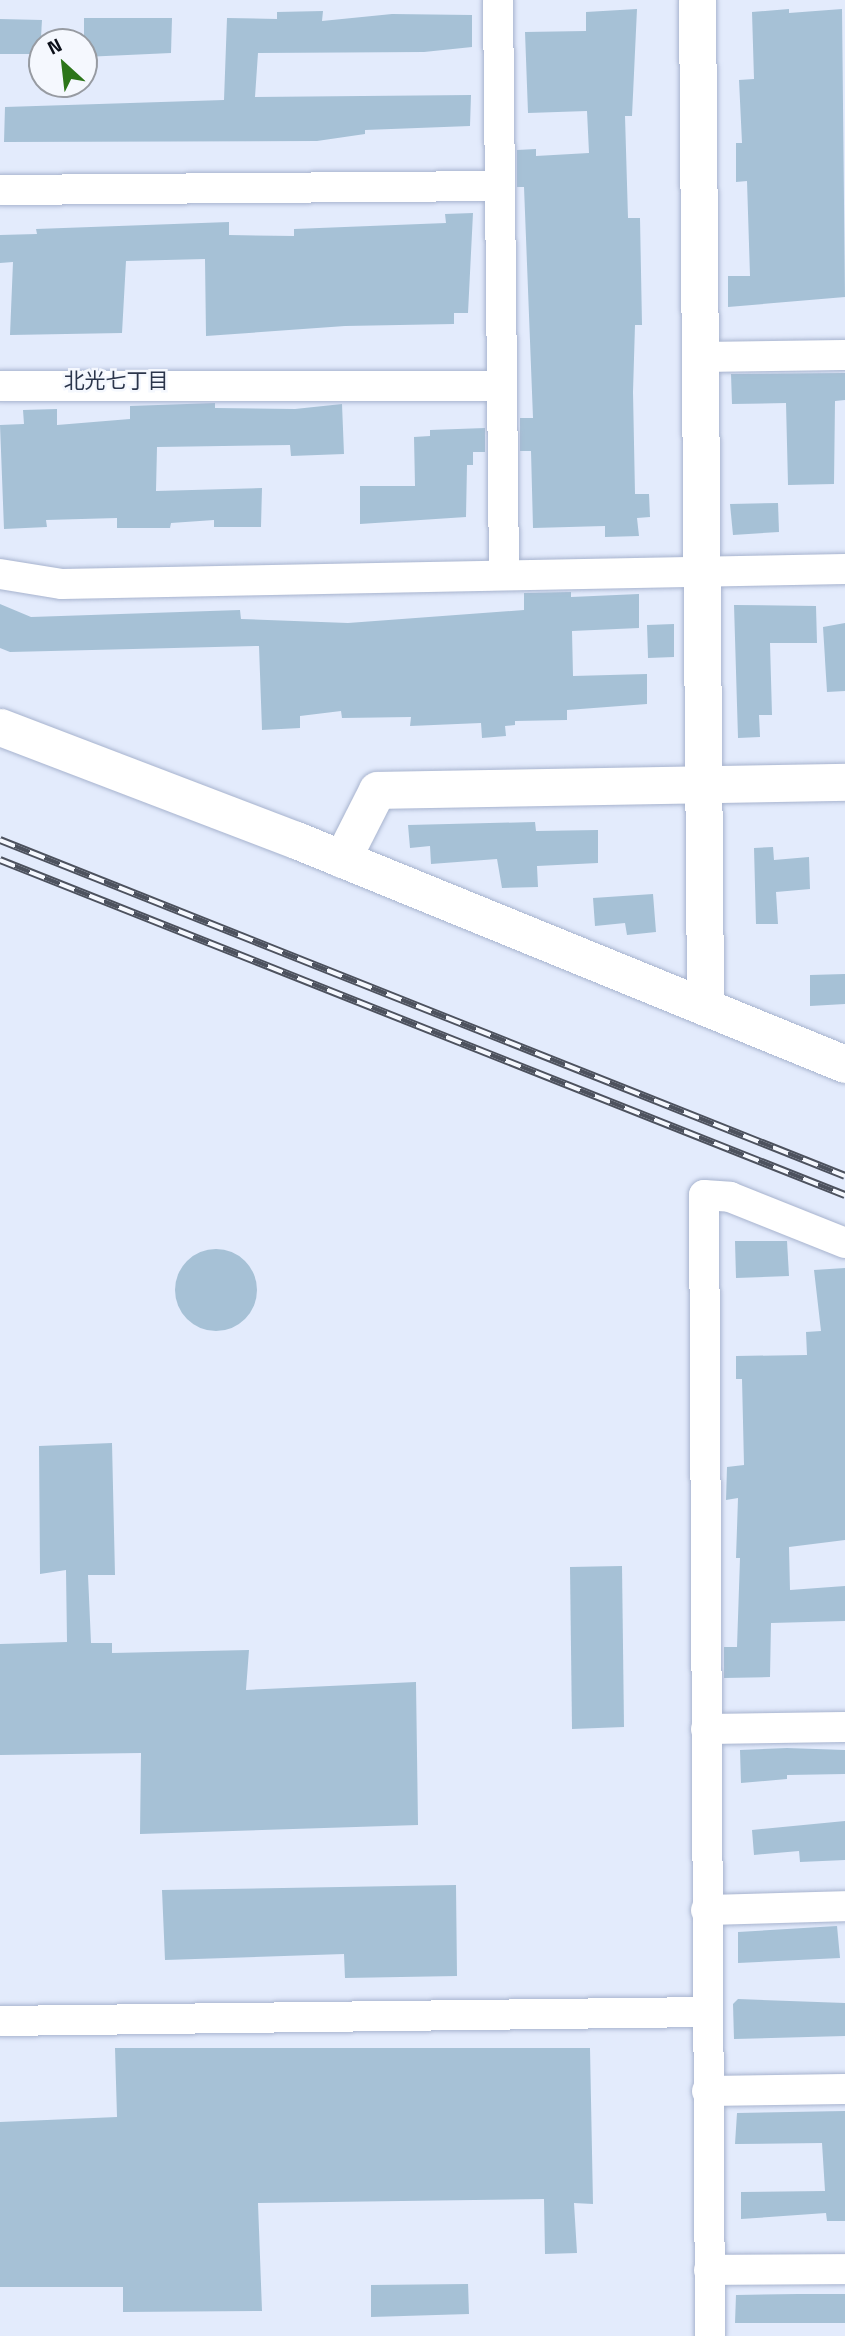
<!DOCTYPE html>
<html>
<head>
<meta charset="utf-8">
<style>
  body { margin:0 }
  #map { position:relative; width:845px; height:2336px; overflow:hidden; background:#e3ebfc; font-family:"Titillium Web","Noto Sans JP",sans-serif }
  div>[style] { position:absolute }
  .building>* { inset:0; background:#a6c1d6 }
  .round { border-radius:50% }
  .roads { filter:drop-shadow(0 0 2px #a7b3ce) drop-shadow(0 0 2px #a7b3ce) }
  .minor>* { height:30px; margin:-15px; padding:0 15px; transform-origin:15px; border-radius:15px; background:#fff }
  .tertiary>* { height:37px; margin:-18.5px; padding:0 18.5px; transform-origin:18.5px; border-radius:18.5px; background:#fff }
  .rail>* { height:8px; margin-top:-4px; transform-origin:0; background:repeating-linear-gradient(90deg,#f5f8fe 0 16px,#4d525e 0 32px); box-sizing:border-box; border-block:2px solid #4d525e }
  span { translate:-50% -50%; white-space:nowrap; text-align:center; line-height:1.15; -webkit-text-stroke:5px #f5f8fe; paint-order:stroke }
  .neighbourhood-label { font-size:21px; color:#2b354b }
  .north { position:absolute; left:28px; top:28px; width:70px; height:70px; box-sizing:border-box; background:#f5f8fe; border:2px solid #979ba2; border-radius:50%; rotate:333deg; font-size:19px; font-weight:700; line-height:28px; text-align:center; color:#0b0f19 }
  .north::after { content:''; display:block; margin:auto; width:24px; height:32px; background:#2c7519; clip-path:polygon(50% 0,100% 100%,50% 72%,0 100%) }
</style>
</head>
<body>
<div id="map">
  <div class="building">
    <div style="clip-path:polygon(637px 9px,632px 116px,625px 116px,628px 218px,640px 218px,642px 325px,635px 325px,633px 392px,635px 494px,649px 494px,650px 517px,637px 518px,639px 536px,605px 537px,605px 526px,533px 528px,531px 451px,520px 451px,520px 418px,533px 418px,524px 187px,517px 187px,517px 150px,536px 149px,536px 156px,589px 153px,587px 111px,528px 113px,525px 32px,586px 31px,586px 12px)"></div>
    <div style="clip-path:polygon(789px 9px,789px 13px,842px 9px,845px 297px,728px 307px,728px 276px,750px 276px,747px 181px,736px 182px,736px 143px,742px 143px,739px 80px,754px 79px,752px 12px)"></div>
    <div style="clip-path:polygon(323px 11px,322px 21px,392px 14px,472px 15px,472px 47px,424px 52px,258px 53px,255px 97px,471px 95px,470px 126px,365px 130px,365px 134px,317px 141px,4px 142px,5px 107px,224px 100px,227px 18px,277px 19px,277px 12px)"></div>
    <div style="clip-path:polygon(84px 18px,172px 18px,171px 53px,84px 57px)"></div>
    <div style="clip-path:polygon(0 19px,42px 20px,40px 54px,0 54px)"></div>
    <div style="clip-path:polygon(473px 213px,468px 313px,454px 313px,454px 324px,345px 326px,206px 336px,205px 259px,126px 261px,122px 333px,10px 335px,13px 262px,0 263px,0 235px,37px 234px,36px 229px,229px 222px,229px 235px,294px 236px,294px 229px,446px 223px,445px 214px)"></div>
    <div style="clip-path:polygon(845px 373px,845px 400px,835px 401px,834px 484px,788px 485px,786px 403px,732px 404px,731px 374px)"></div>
    <div style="clip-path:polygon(215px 403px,215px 408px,295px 409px,342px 404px,344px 454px,291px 456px,290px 445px,157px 447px,156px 491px,262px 488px,261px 527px,214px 527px,214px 520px,171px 523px,170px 528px,117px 528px,117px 518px,46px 520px,47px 527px,4px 529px,0 425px,24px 424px,23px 410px,57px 409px,57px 425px,130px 419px,130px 406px)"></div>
    <div style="clip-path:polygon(485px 428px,485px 452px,473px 452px,473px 465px,467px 465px,466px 517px,360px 524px,360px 486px,415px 486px,414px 437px,430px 436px,430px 430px)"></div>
    <div style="clip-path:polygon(778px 503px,779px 532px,733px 535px,730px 504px)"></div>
    <div style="clip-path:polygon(571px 592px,571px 597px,639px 594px,639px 628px,572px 631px,573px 676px,647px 674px,647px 704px,567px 710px,567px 720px,515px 721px,515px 725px,505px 726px,506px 736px,482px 738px,481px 723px,410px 726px,411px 717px,342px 718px,341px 711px,300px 716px,300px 728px,262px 730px,259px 646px,10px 652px,0 648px,0 604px,31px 617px,240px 610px,241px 619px,348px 623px,524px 610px,524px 593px)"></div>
    <div style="clip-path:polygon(734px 605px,816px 606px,817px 643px,770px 643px,772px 715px,759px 715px,760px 737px,738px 738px)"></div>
    <div style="clip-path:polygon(845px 623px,845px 691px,827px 692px,823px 627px)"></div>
    <div style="clip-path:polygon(674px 624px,674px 657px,648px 658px,647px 625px)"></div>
    <div style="clip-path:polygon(535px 822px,536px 831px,598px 830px,598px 863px,537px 866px,538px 887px,502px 888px,497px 859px,431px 864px,430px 846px,410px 848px,408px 825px)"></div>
    <div style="clip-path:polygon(773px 847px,774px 860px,809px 857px,810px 889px,776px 892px,778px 924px,756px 924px,754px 848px)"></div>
    <div style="clip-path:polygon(653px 894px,656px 932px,627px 935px,625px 923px,595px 926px,593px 898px)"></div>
    <div style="clip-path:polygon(845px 974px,845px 1004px,810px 1006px,810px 975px)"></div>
    <div style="clip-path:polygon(735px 1241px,787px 1241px,789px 1276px,736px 1278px)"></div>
    <div class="round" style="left:175px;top:1249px;width:82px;height:82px"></div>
    <div style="clip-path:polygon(845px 1268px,845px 1540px,789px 1547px,790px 1590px,845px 1586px,845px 1621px,771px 1623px,770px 1677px,724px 1678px,724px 1647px,737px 1647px,740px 1558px,736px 1558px,738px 1498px,726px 1500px,727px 1467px,744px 1465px,742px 1379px,736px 1379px,736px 1356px,807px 1355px,806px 1332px,821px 1331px,814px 1270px)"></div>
    <div style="clip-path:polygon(112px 1443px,115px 1575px,88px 1575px,91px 1643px,112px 1643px,112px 1653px,249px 1650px,246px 1690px,416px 1682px,418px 1825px,140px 1834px,141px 1753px,0 1755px,0 1644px,67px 1642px,66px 1570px,40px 1574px,39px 1446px)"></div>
    <div style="clip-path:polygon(622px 1566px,624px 1727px,572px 1729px,570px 1567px)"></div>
    <div style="clip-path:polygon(787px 1748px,845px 1750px,845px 1774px,787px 1775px,787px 1779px,741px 1783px,740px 1750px)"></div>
    <div style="clip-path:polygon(845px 1821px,845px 1860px,800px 1862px,799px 1851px,754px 1855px,752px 1830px)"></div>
    <div style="clip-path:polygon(456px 1885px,457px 1976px,345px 1978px,344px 1954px,165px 1960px,162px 1890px)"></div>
    <div style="clip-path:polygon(837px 1926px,840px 1958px,738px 1963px,738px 1932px)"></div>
    <div style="clip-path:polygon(738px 1999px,845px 2003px,845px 2036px,734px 2039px,733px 2004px)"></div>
    <div style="clip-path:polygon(115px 2048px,590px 2048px,593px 2204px,574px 2203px,577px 2253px,545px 2254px,544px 2199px,258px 2203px,262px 2311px,123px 2312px,123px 2287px,0 2287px,0 2122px,117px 2117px)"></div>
    <div style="clip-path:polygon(845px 2111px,845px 2221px,827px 2221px,826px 2213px,741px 2219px,741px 2192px,825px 2191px,822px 2143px,735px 2144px,737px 2113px)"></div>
    <div style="clip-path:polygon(468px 2284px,469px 2314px,371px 2317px,371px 2285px)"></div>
    <div style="clip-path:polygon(799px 2294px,845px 2294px,845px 2323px,735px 2323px,736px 2295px)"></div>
  </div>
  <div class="roads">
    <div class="minor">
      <div style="left:498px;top:0;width:574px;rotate:89.4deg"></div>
      <div style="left:0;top:190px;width:500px;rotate:-0.46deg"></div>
      <div style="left:699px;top:357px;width:146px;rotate:-0.8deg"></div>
      <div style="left:0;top:386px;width:502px"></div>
      <div style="left:0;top:574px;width:63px;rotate:9.2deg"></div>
      <div style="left:62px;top:584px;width:783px;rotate:-1.1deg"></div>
      <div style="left:706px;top:1729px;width:139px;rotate:-0.8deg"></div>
      <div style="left:706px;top:1910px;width:139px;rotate:-1.6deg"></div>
      <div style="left:0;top:2021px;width:706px;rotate:-0.73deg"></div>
      <div style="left:707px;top:2091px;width:138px;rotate:-0.8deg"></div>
      <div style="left:709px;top:2270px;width:136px;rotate:-0.4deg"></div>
      <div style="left:710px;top:2336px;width:1141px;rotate:-90.3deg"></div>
      <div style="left:704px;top:1195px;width:26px;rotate:4deg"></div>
      <div style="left:730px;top:1197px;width:124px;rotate:21.8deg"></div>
    </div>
    <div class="tertiary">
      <div style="left:697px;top:0;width:1007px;rotate:89.54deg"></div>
      <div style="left:0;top:727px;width:317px;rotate:20.9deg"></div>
      <div style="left:296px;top:840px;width:593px;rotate:22.2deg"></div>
      <div style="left:342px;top:859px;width:77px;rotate:-63.1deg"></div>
      <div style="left:377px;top:790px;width:468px;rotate:-1deg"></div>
    </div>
  </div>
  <div class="rail">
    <div style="left:0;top:840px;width:909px;rotate:21.68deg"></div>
    <div style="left:0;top:860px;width:909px;rotate:21.63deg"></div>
  </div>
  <div class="neighbourhood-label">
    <span style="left:116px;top:380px">北光七丁目</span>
  </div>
  <div class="north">N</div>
</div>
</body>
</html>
